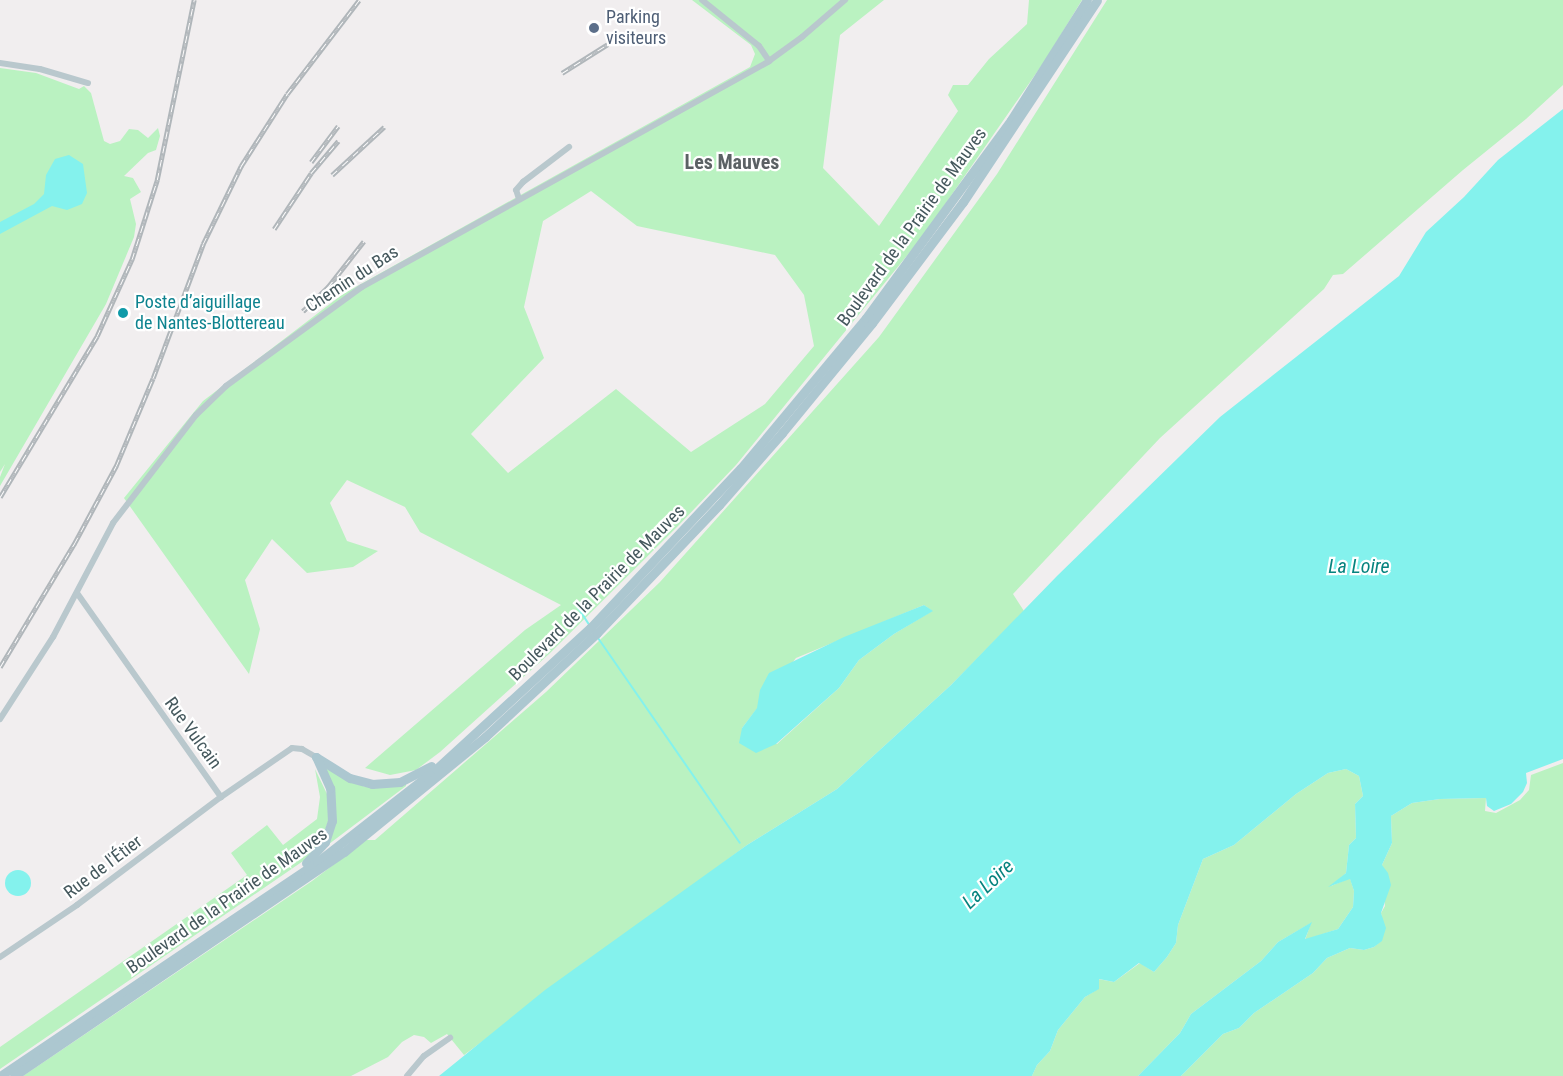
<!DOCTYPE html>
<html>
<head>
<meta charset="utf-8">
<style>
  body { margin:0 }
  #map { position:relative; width:1563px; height:1076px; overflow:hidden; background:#f1eeef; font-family:"Roboto Condensed",sans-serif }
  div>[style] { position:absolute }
  .green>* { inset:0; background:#baf2c1 }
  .water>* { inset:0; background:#84f2ed }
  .round { border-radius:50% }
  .stream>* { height:2px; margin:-1px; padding:0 1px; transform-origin:1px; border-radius:1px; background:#84f2ed }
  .street>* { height:6px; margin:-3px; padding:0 3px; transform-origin:3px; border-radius:3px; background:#b9c8cd }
  .primary>* { height:9px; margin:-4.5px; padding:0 4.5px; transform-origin:4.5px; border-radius:4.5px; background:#acc7d0 }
  .rail>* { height:4.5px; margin-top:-2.25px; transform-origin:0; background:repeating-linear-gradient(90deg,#fff 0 7px,#b0b6ba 0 14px); box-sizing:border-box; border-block:2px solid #b0b6ba }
  .dots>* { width:16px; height:16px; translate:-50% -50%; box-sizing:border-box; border:3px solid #fff; border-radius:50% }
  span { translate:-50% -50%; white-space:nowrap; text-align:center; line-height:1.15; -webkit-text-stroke:4.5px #fff; paint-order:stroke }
  .service-label { font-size:18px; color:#4e5e75 }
  .left { translate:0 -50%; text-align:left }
  .street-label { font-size:18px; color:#45585d }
  .culture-label { font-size:18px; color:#0d838f }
  .neighbourhood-label { font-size:20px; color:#5b6164; font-weight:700 }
  .water-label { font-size:20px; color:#06837e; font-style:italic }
</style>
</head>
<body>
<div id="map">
  <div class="green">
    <div style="clip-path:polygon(evenodd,692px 0,884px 0,840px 35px,823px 168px,879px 226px,958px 111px,948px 95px,953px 85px,968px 85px,989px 59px,1027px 24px,1029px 0,1082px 0,1046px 59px,923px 236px,736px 465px,678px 526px,549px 654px,440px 752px,416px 770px,390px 775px,365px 768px,525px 630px,561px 605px,420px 532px,405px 507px,347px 480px,330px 503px,347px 541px,378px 551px,353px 567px,307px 573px,272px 539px,245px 580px,260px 629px,249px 674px,124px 498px,203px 401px,343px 294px,750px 67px,755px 54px,751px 45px,692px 0,591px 191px,637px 226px,775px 255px,804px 295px,814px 346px,765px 404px,691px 452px,616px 389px,508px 473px,471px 434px,544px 358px,524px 307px,543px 221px,591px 191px)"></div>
    <div style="clip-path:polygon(evenodd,1107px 0,1563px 0,1563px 85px,1526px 119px,1463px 170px,1343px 274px,1333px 275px,1324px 289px,1160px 438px,1013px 594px,1024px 611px,951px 685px,837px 789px,747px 845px,464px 1055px,447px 1034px,431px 1043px,424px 1037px,414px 1035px,402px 1042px,388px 1057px,351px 1076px,23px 1076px,312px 881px,366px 840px,375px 840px,546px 692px,660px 582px,879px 337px,997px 174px,1107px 0,924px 605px,932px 611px,894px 634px,859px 660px,839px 688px,777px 744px,742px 728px,796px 658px,924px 605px)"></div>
    <div style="clip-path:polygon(0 68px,36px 73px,79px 89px,84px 86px,91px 93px,104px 141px,110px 144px,120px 141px,129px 129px,138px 130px,148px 138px,158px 128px,160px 136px,156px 150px,148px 153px,124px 176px,133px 178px,141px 192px,130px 199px,136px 224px,134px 237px,106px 304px,0 486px,0 477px,5px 464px,0 472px)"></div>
    <div style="clip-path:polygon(1563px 763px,1563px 1076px,1181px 1076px,1223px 1034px,1239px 1028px,1254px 1013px,1313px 973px,1327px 958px,1350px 948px,1364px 950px,1374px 947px,1381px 941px,1383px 924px,1381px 913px,1385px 906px,1382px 865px,1392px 843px,1391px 816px,1412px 803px,1440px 799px,1486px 798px,1485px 811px,1496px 813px,1520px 800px,1529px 790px,1531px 775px)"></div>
    <div style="clip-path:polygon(323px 767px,365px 787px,398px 787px,406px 784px,406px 786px,325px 847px,335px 826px,335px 803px)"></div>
    <div style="clip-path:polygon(315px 769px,327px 794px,330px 816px,321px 842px,309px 857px,0 1069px,0 1047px,247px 875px,231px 853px,267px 825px,283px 845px,317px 819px,320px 797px)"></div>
    <div style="clip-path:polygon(1346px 769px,1359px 776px,1363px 796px,1355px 804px,1356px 838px,1349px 845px,1346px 873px,1331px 886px,1350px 878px,1354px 891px,1353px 907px,1338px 929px,1305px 940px,1311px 923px,1278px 942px,1261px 961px,1191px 1014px,1180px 1033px,1138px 1076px,1032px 1076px,1037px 1065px,1050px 1051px,1058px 1030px,1085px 997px,1098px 989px,1098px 979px,1114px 982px,1140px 963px,1154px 972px,1167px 957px,1176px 943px,1178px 925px,1203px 859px,1234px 845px,1296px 794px,1328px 773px)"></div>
  </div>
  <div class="water">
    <div style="clip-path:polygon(1563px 109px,1563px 759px,1526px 773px,1527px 783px,1523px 792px,1511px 804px,1494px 811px,1487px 806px,1486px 798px,1440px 799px,1412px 803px,1391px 816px,1392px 843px,1382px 865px,1388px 873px,1391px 885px,1381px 913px,1386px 928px,1382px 941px,1374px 947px,1364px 950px,1350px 948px,1327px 958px,1313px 973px,1254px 1013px,1239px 1028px,1223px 1034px,1181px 1076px,1138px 1076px,1180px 1033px,1191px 1014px,1261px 961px,1278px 942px,1312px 922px,1305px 939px,1338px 929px,1353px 907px,1354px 891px,1350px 879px,1328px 887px,1346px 873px,1349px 845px,1356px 838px,1355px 804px,1363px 796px,1359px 776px,1346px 769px,1328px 773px,1296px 794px,1234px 845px,1203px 859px,1178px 925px,1176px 943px,1167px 957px,1154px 972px,1139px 963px,1114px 982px,1099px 979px,1099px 989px,1085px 997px,1058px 1030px,1050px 1051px,1037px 1065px,1032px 1076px,439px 1076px,545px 990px,747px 845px,837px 789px,951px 685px,1057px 576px,1220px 417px,1399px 276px,1426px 232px,1464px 197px,1498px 160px)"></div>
    <div style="clip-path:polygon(69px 155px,83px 164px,87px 193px,82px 204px,67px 210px,52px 206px,0 234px,0 222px,34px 204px,44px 194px,46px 175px,55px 159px)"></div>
    <div style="clip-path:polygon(924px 605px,933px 611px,894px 634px,859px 660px,839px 688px,776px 744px,756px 753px,739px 743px,742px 728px,757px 708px,760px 690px,769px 673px,844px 637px)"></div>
    <div class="round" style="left:5px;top:870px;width:26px;height:26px"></div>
  </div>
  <div class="stream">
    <div style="left:575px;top:603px;width:27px;rotate:57deg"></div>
    <div style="left:598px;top:638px;width:249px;rotate:55.3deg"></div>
  </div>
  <div class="street">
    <div style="left:702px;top:0;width:73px;rotate:38.9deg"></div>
    <div style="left:759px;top:46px;width:18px;rotate:56deg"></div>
    <div style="left:0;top:63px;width:40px;rotate:8.5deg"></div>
    <div style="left:40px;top:69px;width:50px;rotate:16.3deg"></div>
    <div style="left:519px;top:199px;width:9px;rotate:-108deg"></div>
    <div style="left:516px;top:190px;width:11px;rotate:-49deg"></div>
    <div style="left:523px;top:182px;width:58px;rotate:-37.3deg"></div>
    <div style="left:77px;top:593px;width:250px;rotate:54.8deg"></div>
    <div style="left:221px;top:797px;width:86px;rotate:-34.6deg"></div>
    <div style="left:292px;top:748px;width:10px;rotate:6deg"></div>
    <div style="left:302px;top:749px;width:16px;rotate:30deg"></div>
    <div style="left:0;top:719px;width:98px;rotate:-57.1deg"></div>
    <div style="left:53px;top:637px;width:129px;rotate:-62.2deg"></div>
    <div style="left:113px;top:523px;width:136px;rotate:-52.5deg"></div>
    <div style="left:196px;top:415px;width:42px;rotate:-44deg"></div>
    <div style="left:226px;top:386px;width:168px;rotate:-36.1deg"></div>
    <div style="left:362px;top:287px;width:466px;rotate:-29deg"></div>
    <div style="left:769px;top:61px;width:41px;rotate:-36deg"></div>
    <div style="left:802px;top:37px;width:57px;rotate:-40.7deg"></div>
    <div style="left:0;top:957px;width:93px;rotate:-34deg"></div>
    <div style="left:77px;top:905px;width:180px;rotate:-36.9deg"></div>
    <div style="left:407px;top:1076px;width:26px;rotate:-50deg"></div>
    <div style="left:424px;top:1056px;width:32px;rotate:-35deg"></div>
  </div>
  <div class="primary">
    <div style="left:316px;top:757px;width:40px;rotate:32deg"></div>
    <div style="left:350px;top:778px;width:23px;rotate:15deg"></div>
    <div style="left:372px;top:784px;width:28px;rotate:-4deg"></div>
    <div style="left:400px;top:782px;width:35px;rotate:-27deg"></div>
    <div style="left:306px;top:863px;width:28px;rotate:-48deg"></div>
    <div style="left:325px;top:842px;width:22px;rotate:-72deg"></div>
    <div style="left:332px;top:821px;width:33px;rotate:-93deg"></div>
    <div style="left:330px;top:788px;width:34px;rotate:-114deg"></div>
    <div style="left:0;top:1076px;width:382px;rotate:-34deg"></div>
    <div style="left:317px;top:862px;width:151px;rotate:-38deg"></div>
    <div style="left:436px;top:769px;width:209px;rotate:-42.5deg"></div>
    <div style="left:590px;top:628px;width:220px;rotate:-46.7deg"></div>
    <div style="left:741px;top:468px;width:195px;rotate:-50.2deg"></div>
    <div style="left:866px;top:318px;width:245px;rotate:-53.8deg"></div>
    <div style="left:1011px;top:120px;width:142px;rotate:-57.7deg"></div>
    <div style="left:14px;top:1076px;width:399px;rotate:-34.2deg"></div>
    <div style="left:344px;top:852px;width:182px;rotate:-39.2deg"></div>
    <div style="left:485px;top:737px;width:153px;rotate:-42.9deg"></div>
    <div style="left:597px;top:633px;width:177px;rotate:-46.4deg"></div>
    <div style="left:719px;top:505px;width:96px;rotate:-48.8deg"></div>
    <div style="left:782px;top:433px;width:142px;rotate:-50.7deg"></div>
    <div style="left:872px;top:323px;width:151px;rotate:-53.1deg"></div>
    <div style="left:963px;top:202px;width:242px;rotate:-56.4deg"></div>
  </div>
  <div class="rail">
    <div style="left:562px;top:73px;width:54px;rotate:-32.2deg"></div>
    <div style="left:311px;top:162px;width:45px;rotate:-53.1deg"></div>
    <div style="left:332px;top:175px;width:71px;rotate:-42.7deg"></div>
    <div style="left:274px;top:229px;width:67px;rotate:-56.5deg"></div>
    <div style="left:311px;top:173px;width:42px;rotate:-49.8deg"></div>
    <div style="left:326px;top:292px;width:30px;rotate:140deg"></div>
    <div style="left:303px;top:311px;width:35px;rotate:-44deg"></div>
    <div style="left:328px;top:287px;width:58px;rotate:-52deg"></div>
    <div style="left:0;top:497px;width:188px;rotate:-58.9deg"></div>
    <div style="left:97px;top:336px;width:85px;rotate:-65.6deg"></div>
    <div style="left:132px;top:259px;width:83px;rotate:-72.4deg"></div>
    <div style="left:157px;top:180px;width:184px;rotate:-78.4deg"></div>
    <div style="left:0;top:667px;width:144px;rotate:-59deg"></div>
    <div style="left:74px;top:544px;width:89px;rotate:-61.7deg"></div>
    <div style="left:116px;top:466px;width:95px;rotate:-67.2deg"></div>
    <div style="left:153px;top:378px;width:143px;rotate:-69.5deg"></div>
    <div style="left:203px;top:244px;width:87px;rotate:-64deg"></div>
    <div style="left:241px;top:166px;width:85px;rotate:-57.4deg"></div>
    <div style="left:287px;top:94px;width:118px;rotate:-52.5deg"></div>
  </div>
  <div class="dots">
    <div style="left:594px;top:28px;background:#5c6f8a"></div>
    <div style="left:123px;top:313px;background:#0f9aa8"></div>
  </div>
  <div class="service-label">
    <span class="left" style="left:606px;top:28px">Parking<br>visiteurs</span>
  </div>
  <div class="street-label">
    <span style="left:912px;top:227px;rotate:-54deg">Boulevard de la Prairie de Mauves</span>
    <span style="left:352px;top:279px;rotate:-33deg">Chemin du Bas</span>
    <span style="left:597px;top:593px;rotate:-45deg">Boulevard de la Prairie de Mauves</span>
    <span style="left:193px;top:733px;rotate:54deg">Rue Vulcain</span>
    <span style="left:103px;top:867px;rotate:-37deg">Rue de l'Étier</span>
    <span style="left:227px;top:901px;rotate:-35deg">Boulevard de la Prairie de Mauves</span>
  </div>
  <div class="culture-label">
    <span class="left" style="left:135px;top:313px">Poste d’aiguillage<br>de Nantes-Blottereau</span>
  </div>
  <div class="neighbourhood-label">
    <span style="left:732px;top:162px">Les Mauves</span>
  </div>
  <div class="water-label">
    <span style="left:1359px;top:566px">La Loire</span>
    <span style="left:988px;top:884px;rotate:-43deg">La Loire</span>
  </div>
</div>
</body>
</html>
